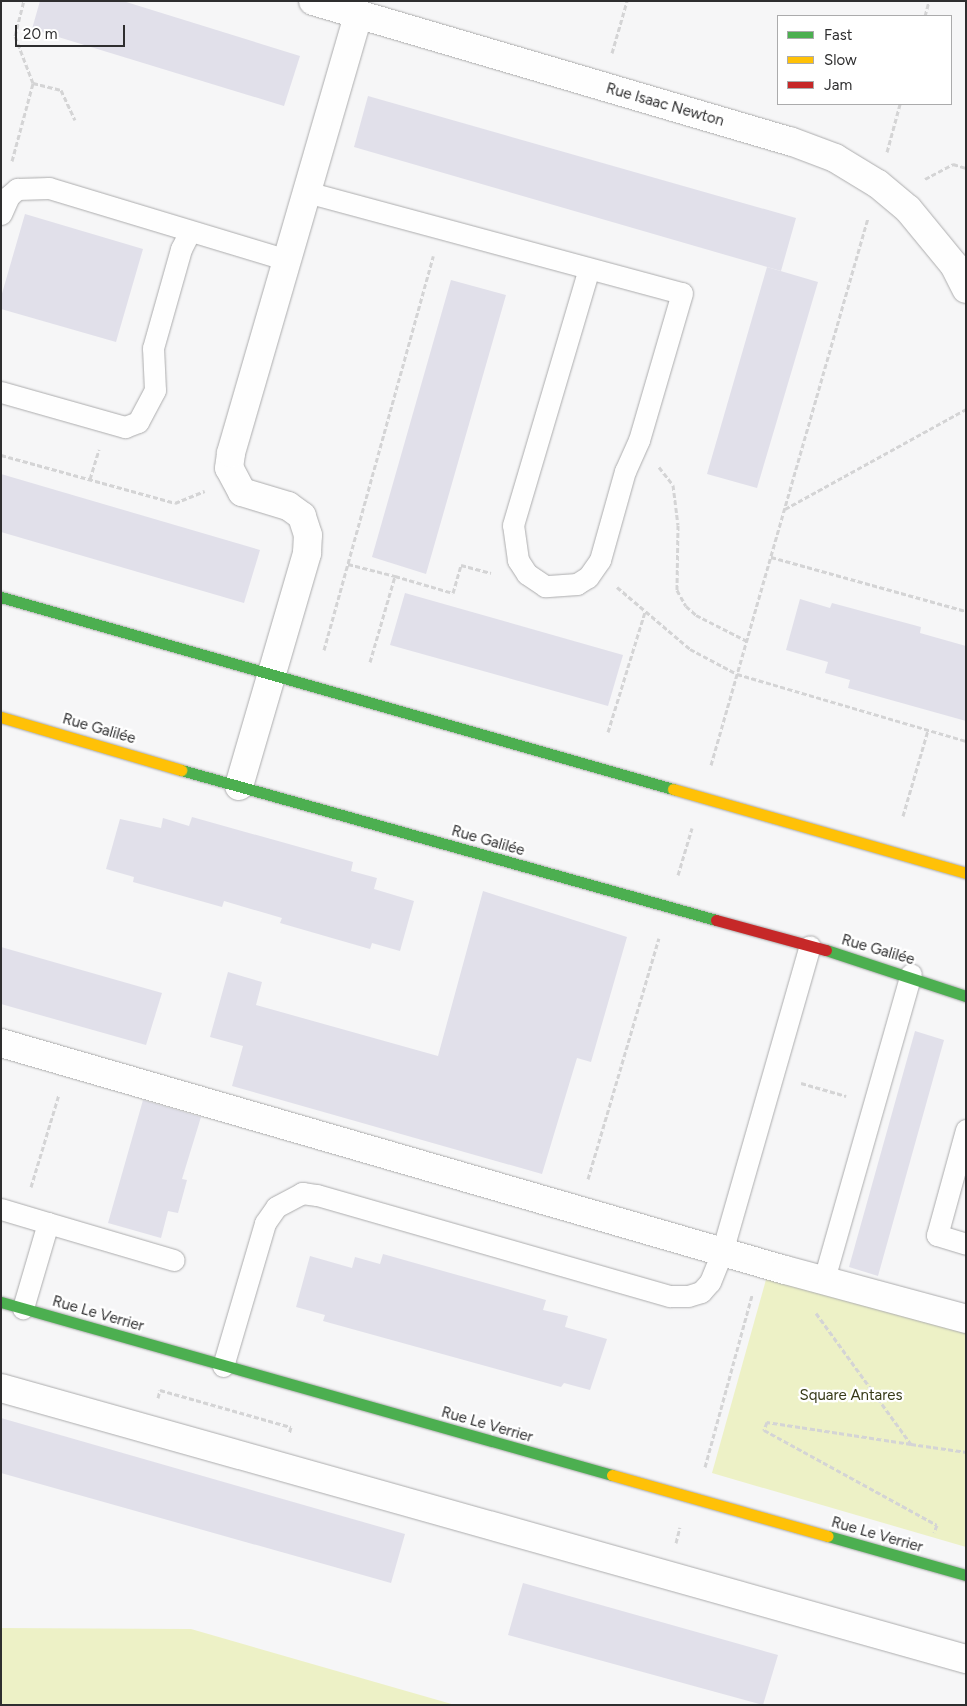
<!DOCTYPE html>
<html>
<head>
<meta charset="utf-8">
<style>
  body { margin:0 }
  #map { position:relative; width:967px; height:1706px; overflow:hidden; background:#f6f6f7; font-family:Figtree,sans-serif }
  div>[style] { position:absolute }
  .green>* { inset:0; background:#edf1c6 }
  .building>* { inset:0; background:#e1e0ea }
  .path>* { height:3px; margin-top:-1.5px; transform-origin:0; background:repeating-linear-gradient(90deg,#d4d4d5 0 5px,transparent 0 7.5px) }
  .roads { filter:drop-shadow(0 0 1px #acacad) drop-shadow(0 0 1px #acacad) }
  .lane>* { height:21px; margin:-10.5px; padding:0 10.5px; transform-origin:10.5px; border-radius:10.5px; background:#fefefe }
  .street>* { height:28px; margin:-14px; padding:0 14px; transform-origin:14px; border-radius:14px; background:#fefefe }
  .fast>* { height:11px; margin:-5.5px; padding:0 5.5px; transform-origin:5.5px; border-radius:5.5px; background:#4caf50 }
  .slow>* { height:11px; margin:-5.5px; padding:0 5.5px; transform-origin:5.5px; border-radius:5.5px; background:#ffc107 }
  .jam>* { height:11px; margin:-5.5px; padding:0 5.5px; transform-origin:5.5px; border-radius:5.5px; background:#c62828 }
  span { translate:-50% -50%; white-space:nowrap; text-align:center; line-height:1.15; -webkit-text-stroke:4.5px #fff; paint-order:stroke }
  .street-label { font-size:15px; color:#2e2e2f }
  .park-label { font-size:15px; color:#363916 }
  .frame { position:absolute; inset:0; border:2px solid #2e2e2f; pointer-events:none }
  .legend { position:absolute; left:777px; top:15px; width:175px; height:90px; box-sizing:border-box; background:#fff; border:1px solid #ababac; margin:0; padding:6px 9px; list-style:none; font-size:15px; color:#2e2e2f }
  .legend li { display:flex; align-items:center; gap:10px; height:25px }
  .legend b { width:25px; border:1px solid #ababac }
  .scale { position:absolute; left:15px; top:25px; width:110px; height:22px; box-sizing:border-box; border:2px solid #2e2e2f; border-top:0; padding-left:6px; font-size:15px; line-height:18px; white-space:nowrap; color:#2e2e2f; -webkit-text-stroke:4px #fff; paint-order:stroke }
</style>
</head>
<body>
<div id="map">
  <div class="green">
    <div style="clip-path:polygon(767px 1276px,966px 1310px,966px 1547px,712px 1473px)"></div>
    <div style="clip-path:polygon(1px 1628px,191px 1629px,455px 1705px,1px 1705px)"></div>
  </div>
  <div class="building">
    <div style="clip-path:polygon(40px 1px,123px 1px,300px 56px,284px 106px,32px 29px)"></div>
    <div style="clip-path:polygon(368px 96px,796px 218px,781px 271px,354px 147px)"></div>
    <div style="clip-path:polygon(25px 214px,143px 249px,116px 342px,1px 309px,1px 297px)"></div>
    <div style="clip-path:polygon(767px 267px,818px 282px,757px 488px,707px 474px)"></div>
    <div style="clip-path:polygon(451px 280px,506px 295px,426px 574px,372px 557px)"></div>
    <div style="clip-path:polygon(1px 474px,260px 550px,244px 603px,1px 532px)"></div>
    <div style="clip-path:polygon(405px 593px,623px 655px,608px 706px,390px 645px)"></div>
    <div style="clip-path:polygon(800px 599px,830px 608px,832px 603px,921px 627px,920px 633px,966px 646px,966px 721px,848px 688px,850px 680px,825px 673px,828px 662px,786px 650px)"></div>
    <div style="clip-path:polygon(192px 817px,353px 862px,351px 871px,377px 878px,374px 889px,414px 901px,400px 951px,372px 943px,370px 949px,280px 923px,282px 918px,224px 901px,222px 907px,133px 882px,134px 877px,106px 869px,120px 819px,161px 828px,163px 818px,189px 826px)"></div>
    <div style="clip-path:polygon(483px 891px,627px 937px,591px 1062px,577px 1058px,542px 1174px,232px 1086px,243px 1046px,210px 1037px,228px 972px,262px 982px,256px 1005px,438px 1056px)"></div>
    <div style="clip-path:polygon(1px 947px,162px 993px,146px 1045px,1px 1004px)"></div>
    <div style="clip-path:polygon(915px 1031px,944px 1040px,878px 1276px,849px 1267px)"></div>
    <div style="clip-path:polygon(143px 1100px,201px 1117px,182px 1179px,187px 1180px,178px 1213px,168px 1211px,161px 1238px,108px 1223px)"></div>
    <div style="clip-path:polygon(383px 1254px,546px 1300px,543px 1310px,568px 1316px,565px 1327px,607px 1339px,590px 1390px,564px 1383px,561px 1387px,323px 1321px,325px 1315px,296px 1307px,310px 1256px,352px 1268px,355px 1257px,380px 1264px)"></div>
    <div style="clip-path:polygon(1px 1418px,405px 1534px,391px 1583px,1px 1473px)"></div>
    <div style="clip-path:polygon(523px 1583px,778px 1655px,763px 1705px,508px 1635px)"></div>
  </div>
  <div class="path">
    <div style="left:925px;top:16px;width:16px;rotate:-75deg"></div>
    <div style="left:612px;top:53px;width:54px;rotate:-73.9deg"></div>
    <div style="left:33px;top:83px;width:29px;rotate:14deg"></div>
    <div style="left:61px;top:90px;width:33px;rotate:65deg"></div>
    <div style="left:887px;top:152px;width:50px;rotate:-74.8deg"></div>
    <div style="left:12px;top:161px;width:81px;rotate:-74.9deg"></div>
    <div style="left:33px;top:83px;width:50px;rotate:-111deg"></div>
    <div style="left:15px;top:36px;width:36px;rotate:-76deg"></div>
    <div style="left:925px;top:179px;width:32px;rotate:-28deg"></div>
    <div style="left:953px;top:164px;width:14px;rotate:17deg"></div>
    <div style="left:1px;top:455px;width:180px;rotate:15.4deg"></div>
    <div style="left:175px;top:503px;width:32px;rotate:-22deg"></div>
    <div style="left:659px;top:467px;width:23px;rotate:52deg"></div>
    <div style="left:673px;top:485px;width:40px;rotate:82.9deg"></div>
    <div style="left:678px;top:525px;width:65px;rotate:90.9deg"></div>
    <div style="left:677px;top:590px;width:18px;rotate:61deg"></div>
    <div style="left:686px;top:606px;width:13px;rotate:42deg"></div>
    <div style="left:696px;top:615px;width:57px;rotate:27deg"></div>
    <div style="left:90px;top:479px;width:31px;rotate:-73deg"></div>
    <div style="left:785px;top:509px;width:207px;rotate:-28.9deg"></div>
    <div style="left:771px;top:557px;width:202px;rotate:15.5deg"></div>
    <div style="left:348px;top:564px;width:49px;rotate:14.3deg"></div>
    <div style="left:617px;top:587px;width:96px;rotate:40.3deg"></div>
    <div style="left:690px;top:649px;width:53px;rotate:28deg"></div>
    <div style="left:737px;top:674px;width:239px;rotate:16.3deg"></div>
    <div style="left:324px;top:650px;width:409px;rotate:-74.5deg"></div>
    <div style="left:370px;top:662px;width:90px;rotate:-73.8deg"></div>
    <div style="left:395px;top:576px;width:60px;rotate:16.3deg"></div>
    <div style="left:453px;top:593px;width:29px;rotate:-74deg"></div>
    <div style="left:461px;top:565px;width:31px;rotate:15deg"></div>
    <div style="left:608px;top:732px;width:126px;rotate:-72.9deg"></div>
    <div style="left:711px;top:765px;width:569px;rotate:-73.99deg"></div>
    <div style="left:903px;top:816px;width:90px;rotate:-73.8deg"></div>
    <div style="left:678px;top:875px;width:49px;rotate:-73.4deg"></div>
    <div style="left:801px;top:1083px;width:47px;rotate:16.1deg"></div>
    <div style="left:588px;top:1179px;width:251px;rotate:-73.6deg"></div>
    <div style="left:31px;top:1187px;width:97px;rotate:-73.2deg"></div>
    <div style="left:816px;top:1313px;width:162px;rotate:54.1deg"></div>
    <div style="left:911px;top:1444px;width:146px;rotate:-171.3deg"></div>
    <div style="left:767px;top:1422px;width:9px;rotate:111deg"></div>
    <div style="left:764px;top:1430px;width:197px;rotate:28.8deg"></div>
    <div style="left:937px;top:1525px;width:8px;rotate:113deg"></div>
    <div style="left:158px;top:1398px;width:8px;rotate:-76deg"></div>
    <div style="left:160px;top:1390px;width:136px;rotate:15.8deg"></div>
    <div style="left:291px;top:1427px;width:7px;rotate:106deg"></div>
    <div style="left:911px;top:1444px;width:56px;rotate:8.3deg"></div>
    <div style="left:705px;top:1467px;width:178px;rotate:-74.7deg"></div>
    <div style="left:676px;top:1543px;width:16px;rotate:-76deg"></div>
  </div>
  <div class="roads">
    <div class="lane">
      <div style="left:307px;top:192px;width:388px;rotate:15.1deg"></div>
      <div style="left:682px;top:293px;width:153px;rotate:106.3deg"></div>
      <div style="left:639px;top:440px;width:34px;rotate:114deg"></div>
      <div style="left:625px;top:471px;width:92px;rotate:105.7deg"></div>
      <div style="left:600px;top:560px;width:21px;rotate:125deg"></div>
      <div style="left:588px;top:577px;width:13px;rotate:148deg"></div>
      <div style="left:577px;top:584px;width:32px;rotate:176deg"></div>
      <div style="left:545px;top:586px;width:22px;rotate:-146deg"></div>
      <div style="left:527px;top:574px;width:17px;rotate:-123deg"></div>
      <div style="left:518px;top:560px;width:35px;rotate:-98deg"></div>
      <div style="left:513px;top:525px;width:267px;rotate:-73.5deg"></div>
      <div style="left:1px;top:214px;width:20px;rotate:-66deg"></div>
      <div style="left:9px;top:196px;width:11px;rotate:-41deg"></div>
      <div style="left:17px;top:189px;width:32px;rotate:-2deg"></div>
      <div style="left:49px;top:188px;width:249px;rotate:16.8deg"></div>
      <div style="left:1px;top:392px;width:129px;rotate:15.8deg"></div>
      <div style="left:125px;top:427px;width:14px;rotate:-21deg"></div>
      <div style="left:138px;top:422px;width:36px;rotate:-62deg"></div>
      <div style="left:155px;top:390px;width:42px;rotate:-92.7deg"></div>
      <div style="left:153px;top:348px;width:103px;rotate:-74.2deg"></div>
      <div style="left:181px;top:249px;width:18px;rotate:-63deg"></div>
      <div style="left:966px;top:1130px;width:109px;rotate:105.4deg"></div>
      <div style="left:937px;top:1235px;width:30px;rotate:17deg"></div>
      <div style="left:1px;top:1209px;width:49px;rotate:16.6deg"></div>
      <div style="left:48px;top:1223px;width:89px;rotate:106.4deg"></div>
      <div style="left:48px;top:1223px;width:131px;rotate:16.4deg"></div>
      <div style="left:824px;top:1279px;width:317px;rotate:-74.1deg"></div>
      <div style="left:223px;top:1366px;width:149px;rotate:-73.6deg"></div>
      <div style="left:265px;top:1223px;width:19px;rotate:-55deg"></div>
      <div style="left:276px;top:1207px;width:30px;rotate:-28deg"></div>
      <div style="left:302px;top:1193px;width:15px;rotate:8deg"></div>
      <div style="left:317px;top:1195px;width:367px;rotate:16deg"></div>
      <div style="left:670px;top:1296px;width:18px"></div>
      <div style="left:688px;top:1296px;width:14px;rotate:-17deg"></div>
      <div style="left:701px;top:1292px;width:13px;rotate:-48deg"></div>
      <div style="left:710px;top:1282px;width:32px;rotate:-68deg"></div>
      <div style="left:722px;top:1252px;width:318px;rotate:-74deg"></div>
    </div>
    <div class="street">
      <div style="left:313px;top:1px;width:497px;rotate:16.4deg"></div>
      <div style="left:790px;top:141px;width:48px;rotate:20.7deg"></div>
      <div style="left:835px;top:158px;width:50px;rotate:31.2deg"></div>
      <div style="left:878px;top:184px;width:39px;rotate:40deg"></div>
      <div style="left:908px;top:209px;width:72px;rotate:50.6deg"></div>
      <div style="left:954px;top:265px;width:27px;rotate:63deg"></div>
      <div style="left:239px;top:786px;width:243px;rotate:-73.7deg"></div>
      <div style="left:307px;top:553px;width:18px;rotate:-87deg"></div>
      <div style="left:308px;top:535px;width:20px;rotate:-108deg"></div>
      <div style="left:302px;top:516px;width:17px;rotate:-144deg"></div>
      <div style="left:288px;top:506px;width:48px;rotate:-163.1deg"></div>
      <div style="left:242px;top:492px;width:27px;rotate:-118deg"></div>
      <div style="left:229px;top:468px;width:15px;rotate:-82deg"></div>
      <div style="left:231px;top:453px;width:456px;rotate:-73.8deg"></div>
      <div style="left:1px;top:1043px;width:816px;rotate:16.15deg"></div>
      <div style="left:785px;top:1270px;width:188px;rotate:15.1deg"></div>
      <div style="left:1px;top:1388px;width:1002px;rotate:15.69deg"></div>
    </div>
    <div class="fast">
      <div style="left:1px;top:597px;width:699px;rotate:15.95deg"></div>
      <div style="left:181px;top:770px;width:556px;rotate:15.66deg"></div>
      <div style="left:826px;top:950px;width:147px;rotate:18.2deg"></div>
      <div style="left:1px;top:1302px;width:635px;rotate:15.81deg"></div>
      <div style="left:828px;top:1536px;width:143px;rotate:15.8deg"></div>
    </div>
    <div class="slow">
      <div style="left:1px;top:717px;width:188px;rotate:16.4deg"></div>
      <div style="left:673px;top:789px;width:305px;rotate:16deg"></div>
      <div style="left:612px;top:1475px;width:224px;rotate:15.8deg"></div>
    </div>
    <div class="jam">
      <div style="left:716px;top:920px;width:114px;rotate:15.3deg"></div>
    </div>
  </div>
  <div class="street-label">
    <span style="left:665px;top:105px;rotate:16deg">Rue Isaac Newton</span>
    <span style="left:99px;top:729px;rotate:16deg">Rue Galilée</span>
    <span style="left:488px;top:841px;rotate:16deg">Rue Galilée</span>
    <span style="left:878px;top:950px;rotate:16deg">Rue Galilée</span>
    <span style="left:98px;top:1314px;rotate:16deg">Rue Le Verrier</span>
    <span style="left:487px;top:1425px;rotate:16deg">Rue Le Verrier</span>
    <span style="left:877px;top:1535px;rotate:16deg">Rue Le Verrier</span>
  </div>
  <div class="park-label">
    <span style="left:851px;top:1396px">Square Antares</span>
  </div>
  <div class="frame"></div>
  <ul class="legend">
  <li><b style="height:6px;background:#4caf50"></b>Fast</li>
  <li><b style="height:6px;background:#ffc107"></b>Slow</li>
  <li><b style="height:6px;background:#c62828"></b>Jam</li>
  </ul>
  <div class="scale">20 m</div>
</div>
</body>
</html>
